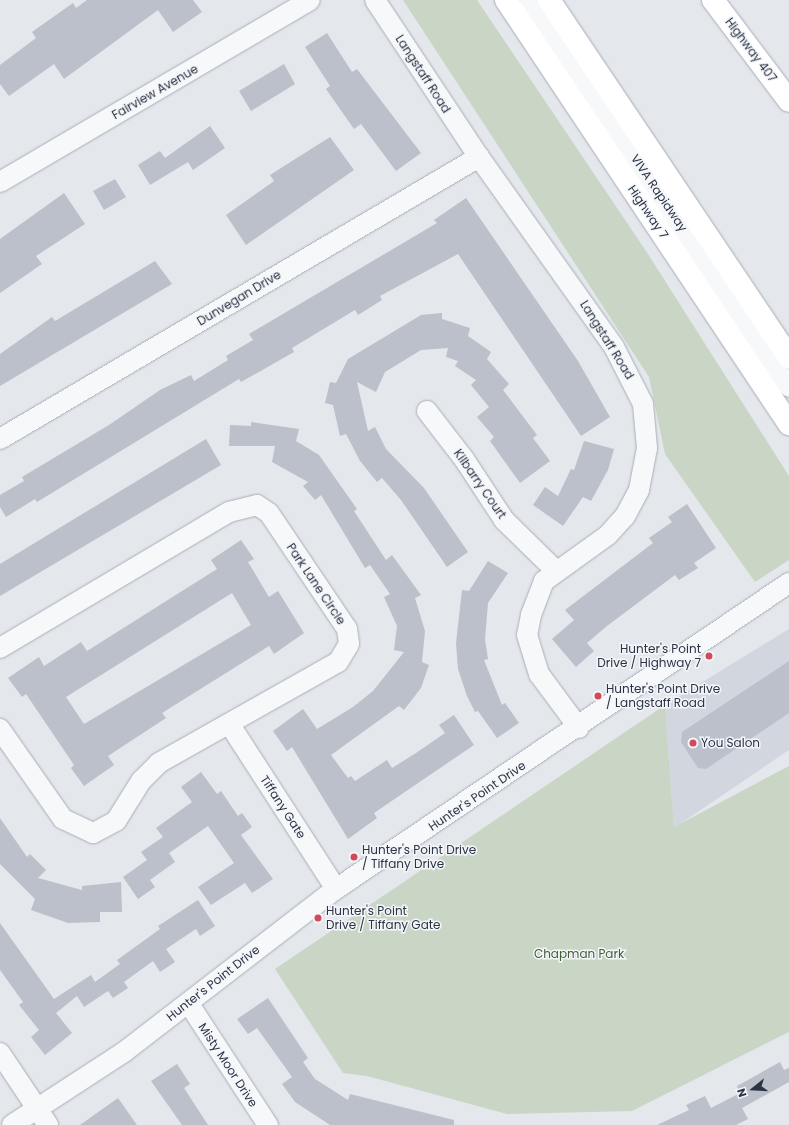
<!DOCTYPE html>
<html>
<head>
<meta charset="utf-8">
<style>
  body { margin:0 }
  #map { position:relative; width:789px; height:1125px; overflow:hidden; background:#e4e7ec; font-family:Poppins,sans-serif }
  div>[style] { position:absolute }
  .built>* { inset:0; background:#d2d6de }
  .green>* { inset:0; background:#c9d6c5 }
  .building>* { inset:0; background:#bbc0ca }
  .roads { filter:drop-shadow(0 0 1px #a9aeb7) drop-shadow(0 0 1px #a9aeb7) }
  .minor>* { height:20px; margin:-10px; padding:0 10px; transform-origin:10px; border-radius:10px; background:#f7f8fa }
  .major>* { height:22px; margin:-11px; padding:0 11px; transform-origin:11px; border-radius:11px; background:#fff }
  .highway>* { height:22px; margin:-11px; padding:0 11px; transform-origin:11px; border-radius:11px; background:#fff }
  .dots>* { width:11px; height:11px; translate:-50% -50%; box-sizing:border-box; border:2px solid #f4f6f9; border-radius:50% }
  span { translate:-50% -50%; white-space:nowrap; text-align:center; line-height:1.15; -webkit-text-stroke:3px #f4f6f9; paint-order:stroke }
  .street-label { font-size:12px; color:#2b3445 }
  .poi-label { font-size:12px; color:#2b3445 }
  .right { translate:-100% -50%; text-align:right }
  .left { translate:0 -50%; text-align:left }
  .park-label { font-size:12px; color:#3f6138 }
  .north { position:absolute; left:733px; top:1069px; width:40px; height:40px; -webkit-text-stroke:3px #f4f6f9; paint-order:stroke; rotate:252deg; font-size:11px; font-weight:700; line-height:16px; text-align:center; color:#2b3445 }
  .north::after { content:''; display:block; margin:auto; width:14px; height:18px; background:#2b3445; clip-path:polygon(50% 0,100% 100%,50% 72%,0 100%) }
</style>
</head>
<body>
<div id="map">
  <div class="built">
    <div style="clip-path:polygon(789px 629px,789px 750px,674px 828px,665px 705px)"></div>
  </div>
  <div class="green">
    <div style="clip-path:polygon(403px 0,477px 0,648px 254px,789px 476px,789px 560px,755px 582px,665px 454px,649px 377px)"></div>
    <div style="clip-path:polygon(665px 705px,674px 827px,789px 766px,789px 1032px,632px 1111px,507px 1114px,367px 1076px,343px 1073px,275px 969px)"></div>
  </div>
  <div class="building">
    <div style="clip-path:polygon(87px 0,193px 0,202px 12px,173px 32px,158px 10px,64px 79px,54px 64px,9px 96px,0 84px,0 65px,36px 38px,32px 32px,73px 3px,76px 8px)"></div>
    <div style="clip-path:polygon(327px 33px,352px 72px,357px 69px,421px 153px,396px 171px,361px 124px,354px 129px,326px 89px,330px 86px,305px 47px)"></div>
    <div style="clip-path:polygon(284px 64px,295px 84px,251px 111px,239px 91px)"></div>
    <div style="clip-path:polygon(210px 126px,225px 148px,193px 170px,188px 162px,150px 185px,138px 165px,160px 151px,165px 158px)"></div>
    <div style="clip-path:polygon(330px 137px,354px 170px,246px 245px,226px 215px,274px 181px,270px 175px)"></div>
    <div style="clip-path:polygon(115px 179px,126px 197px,104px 210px,93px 191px)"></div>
    <div style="clip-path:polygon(64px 193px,85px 224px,36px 256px,42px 264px,0 293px,0 239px)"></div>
    <div style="clip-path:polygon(466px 198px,578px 361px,610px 417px,581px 436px,458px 254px,380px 296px,382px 300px,358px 315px,355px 310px,292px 348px,294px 352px,241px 382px,239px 379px,37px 502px,35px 499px,6px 517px,0 507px,0 495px,24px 481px,22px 477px,109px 425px,160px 390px,191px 375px,194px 381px,228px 360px,226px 356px,253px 340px,249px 334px,437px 223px,434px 220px)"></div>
    <div style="clip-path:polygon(155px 261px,172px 284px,0 386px,0 354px,52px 317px,55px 321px)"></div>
    <div style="clip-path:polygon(442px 313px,442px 319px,470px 328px,468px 336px,491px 352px,487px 359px,509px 384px,503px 390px,537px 435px,533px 438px,550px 461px,520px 483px,490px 441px,494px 437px,477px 417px,489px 407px,471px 385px,476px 380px,455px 366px,458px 361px,446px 357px,448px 348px,421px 350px,385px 372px,376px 392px,357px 382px,368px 431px,375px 427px,386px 449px,424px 488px,468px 552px,447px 567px,401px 500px,382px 478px,377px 482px,360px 461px,346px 434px,340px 436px,333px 405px,325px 403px,330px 382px,336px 383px,348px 359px,421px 315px)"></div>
    <div style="clip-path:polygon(251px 422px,299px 429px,296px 441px,319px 455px,357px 509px,354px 511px,386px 560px,392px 555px,421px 595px,415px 598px,425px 631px,422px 662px,429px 665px,421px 688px,404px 710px,399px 706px,331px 755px,348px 778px,351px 776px,355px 781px,387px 760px,392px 768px,416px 753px,445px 733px,439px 725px,454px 715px,474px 745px,374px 813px,377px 818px,348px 839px,292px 747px,287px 751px,273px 731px,303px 709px,317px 729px,353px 707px,373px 691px,404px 652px,394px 650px,397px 626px,384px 597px,390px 594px,370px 565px,365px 568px,321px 495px,315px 500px,303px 486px,308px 482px,272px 462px,275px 446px,229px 446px,230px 425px,251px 426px)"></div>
    <div style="clip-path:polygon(206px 439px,221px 465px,0 596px,0 564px)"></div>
    <div style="clip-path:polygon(584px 441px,614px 449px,608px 470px,591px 501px,583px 497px,563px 526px,533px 505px,545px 487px,558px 496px,571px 469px,574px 470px)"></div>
    <div style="clip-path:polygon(687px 504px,716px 548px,694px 563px,698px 568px,679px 580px,675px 575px,607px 626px,587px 643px,594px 651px,576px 667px,552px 639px,574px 620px,565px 610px,653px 543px,649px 538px,672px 522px,668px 517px)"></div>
    <div style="clip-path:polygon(evenodd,241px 540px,254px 559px,248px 562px,269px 597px,278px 591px,304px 633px,274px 654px,269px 646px,162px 713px,166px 718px,108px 756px,114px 765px,84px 786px,71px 768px,74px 765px,26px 694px,22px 697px,8px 678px,39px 657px,44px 666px,81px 642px,87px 651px,217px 569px,211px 560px,241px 540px,232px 593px,251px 625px,84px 724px,66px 697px,232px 593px)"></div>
    <div style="clip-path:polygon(488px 561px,508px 573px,488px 603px,485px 639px,488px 659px,484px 660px,502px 705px,505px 703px,519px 723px,497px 738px,478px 711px,475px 712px,467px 696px,458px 669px,456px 643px,462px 590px,469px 591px)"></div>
    <div style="clip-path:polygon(789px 661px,789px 713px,706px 769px,698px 768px,681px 742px,682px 732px)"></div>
    <div style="clip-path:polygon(201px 772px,217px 794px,221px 791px,238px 816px,242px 813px,252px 827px,241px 835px,273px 879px,252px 893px,245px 883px,211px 905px,198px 887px,234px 863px,208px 826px,169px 853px,175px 862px,150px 880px,155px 887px,138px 899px,123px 877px,147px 860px,141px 852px,163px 837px,156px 828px,192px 802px,181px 787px)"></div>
    <div style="clip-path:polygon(0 818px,27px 857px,30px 854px,46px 870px,38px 878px,82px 890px,82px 886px,121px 882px,122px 912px,100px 912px,100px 922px,68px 923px,31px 910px,35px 899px,0 864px)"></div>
    <div style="clip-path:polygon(198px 900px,215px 926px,200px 936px,196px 929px,166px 949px,175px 962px,160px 972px,153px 961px,124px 982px,128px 988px,113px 998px,108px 991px,84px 1007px,77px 996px,56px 1013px,72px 1033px,45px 1055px,31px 1037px,39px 1030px,19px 1005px,23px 1002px,0 970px,0 923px,54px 999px,91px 975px,95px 982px,120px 964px,117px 960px,160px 929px,158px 926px)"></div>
    <div style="clip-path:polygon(268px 998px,308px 1058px,303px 1062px,315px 1079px,348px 1100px,350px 1094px,454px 1120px,454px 1125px,330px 1125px,295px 1102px,282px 1084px,292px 1077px,257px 1028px,248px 1034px,237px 1019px)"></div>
    <div style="clip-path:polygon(780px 1062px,784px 1070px,789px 1068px,789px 1082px,742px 1108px,748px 1119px,736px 1125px,657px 1125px,689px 1110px,686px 1105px,705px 1096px,711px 1108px,740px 1093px,737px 1086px)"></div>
    <div style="clip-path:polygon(177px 1064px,190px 1084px,184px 1088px,208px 1125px,182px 1125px,151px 1081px)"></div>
    <div style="clip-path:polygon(118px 1098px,137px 1125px,80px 1125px)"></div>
  </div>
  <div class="roads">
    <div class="minor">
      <div style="left:375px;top:0;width:188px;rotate:56.5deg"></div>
      <div style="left:479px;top:157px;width:233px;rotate:54.6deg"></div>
      <div style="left:614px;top:347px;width:64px;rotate:63deg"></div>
      <div style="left:643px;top:404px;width:44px;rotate:84.8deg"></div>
      <div style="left:647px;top:448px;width:43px;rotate:100.8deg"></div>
      <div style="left:639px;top:490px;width:30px;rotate:118deg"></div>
      <div style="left:625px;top:516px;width:25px;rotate:132deg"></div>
      <div style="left:608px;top:535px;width:79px;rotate:144.3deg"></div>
      <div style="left:544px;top:581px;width:36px;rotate:111deg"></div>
      <div style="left:531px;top:615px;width:20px;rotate:101deg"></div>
      <div style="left:527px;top:635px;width:41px;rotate:72.9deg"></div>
      <div style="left:539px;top:674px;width:67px;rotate:53.5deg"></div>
      <div style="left:529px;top:0;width:466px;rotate:56.1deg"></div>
      <div style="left:0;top:182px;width:359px;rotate:-30.4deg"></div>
      <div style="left:427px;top:411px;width:61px;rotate:52.4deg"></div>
      <div style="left:464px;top:459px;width:73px;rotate:56.7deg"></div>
      <div style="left:504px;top:520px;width:71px;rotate:44.4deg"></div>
      <div style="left:0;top:439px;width:556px;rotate:-30.49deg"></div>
      <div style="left:0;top:648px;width:266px;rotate:-30.7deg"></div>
      <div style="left:229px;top:512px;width:29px;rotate:-14deg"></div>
      <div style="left:257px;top:505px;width:14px;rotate:34deg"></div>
      <div style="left:269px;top:513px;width:140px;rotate:56.1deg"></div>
      <div style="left:347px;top:629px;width:15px;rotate:82deg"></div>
      <div style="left:349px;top:644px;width:21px;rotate:121deg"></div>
      <div style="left:338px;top:662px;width:206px;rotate:150.6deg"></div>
      <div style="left:159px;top:763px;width:25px;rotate:135deg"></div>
      <div style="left:141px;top:781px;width:47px;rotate:122deg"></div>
      <div style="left:116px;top:821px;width:26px;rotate:152deg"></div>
      <div style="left:93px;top:833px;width:33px;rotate:-155deg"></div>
      <div style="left:63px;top:819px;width:110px;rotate:-125deg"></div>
      <div style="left:230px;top:725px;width:195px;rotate:57.1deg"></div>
      <div style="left:189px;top:1004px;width:145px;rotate:56.9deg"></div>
      <div style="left:0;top:1053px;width:87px;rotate:56.3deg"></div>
      <div style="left:12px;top:1125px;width:134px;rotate:-33.1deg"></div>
      <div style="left:124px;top:1052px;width:267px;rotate:-37.6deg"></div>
      <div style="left:336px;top:889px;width:547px;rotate:-34.04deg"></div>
    </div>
    <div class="major">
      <div style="left:506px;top:0;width:510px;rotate:56.28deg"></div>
      <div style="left:549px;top:0;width:430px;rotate:56.1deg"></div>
    </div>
    <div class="highway">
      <div style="left:713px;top:0;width:126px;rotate:53deg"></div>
    </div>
  </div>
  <div class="dots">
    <div style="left:709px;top:656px;background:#d1495b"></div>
    <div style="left:598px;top:696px;background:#d1495b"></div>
    <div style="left:693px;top:743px;background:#d1495b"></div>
    <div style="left:354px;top:857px;background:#d1495b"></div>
    <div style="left:318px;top:918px;background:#d1495b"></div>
  </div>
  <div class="street-label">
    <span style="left:751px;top:50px;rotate:53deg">Highway 407</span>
    <span style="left:423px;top:74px;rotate:57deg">Langstaff Road</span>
    <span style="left:155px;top:92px;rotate:-30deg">Fairview Avenue</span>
    <span style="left:659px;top:193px;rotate:56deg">VIVA Rapidway</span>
    <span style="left:648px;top:212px;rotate:56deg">Highway 7</span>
    <span style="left:239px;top:298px;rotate:-31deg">Dunvegan Drive</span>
    <span style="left:607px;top:340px;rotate:58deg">Langstaff Road</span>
    <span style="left:480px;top:484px;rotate:55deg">Kilbarry Court</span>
    <span style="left:316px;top:584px;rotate:56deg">Park Lane Circle</span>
    <span style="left:477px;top:796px;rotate:-34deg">Hunter's Point Drive</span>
    <span style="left:283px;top:807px;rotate:57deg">Tiffany Gate</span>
    <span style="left:213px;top:983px;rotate:-38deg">Hunter's Point Drive</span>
    <span style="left:228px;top:1065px;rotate:57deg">Misty Moor Drive</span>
  </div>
  <div class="poi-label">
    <span class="right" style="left:701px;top:656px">Hunter's Point<br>Drive / Highway 7</span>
    <span class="left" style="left:606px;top:696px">Hunter's Point Drive<br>/ Langstaff Road</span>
    <span class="left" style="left:701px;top:743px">You Salon</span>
    <span class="left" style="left:362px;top:857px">Hunter's Point Drive<br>/ Tiffany Drive</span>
    <span class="left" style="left:326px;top:918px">Hunter's Point<br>Drive / Tiffany Gate</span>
  </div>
  <div class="park-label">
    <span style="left:579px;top:954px">Chapman Park</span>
  </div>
  <div class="north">N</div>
</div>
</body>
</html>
